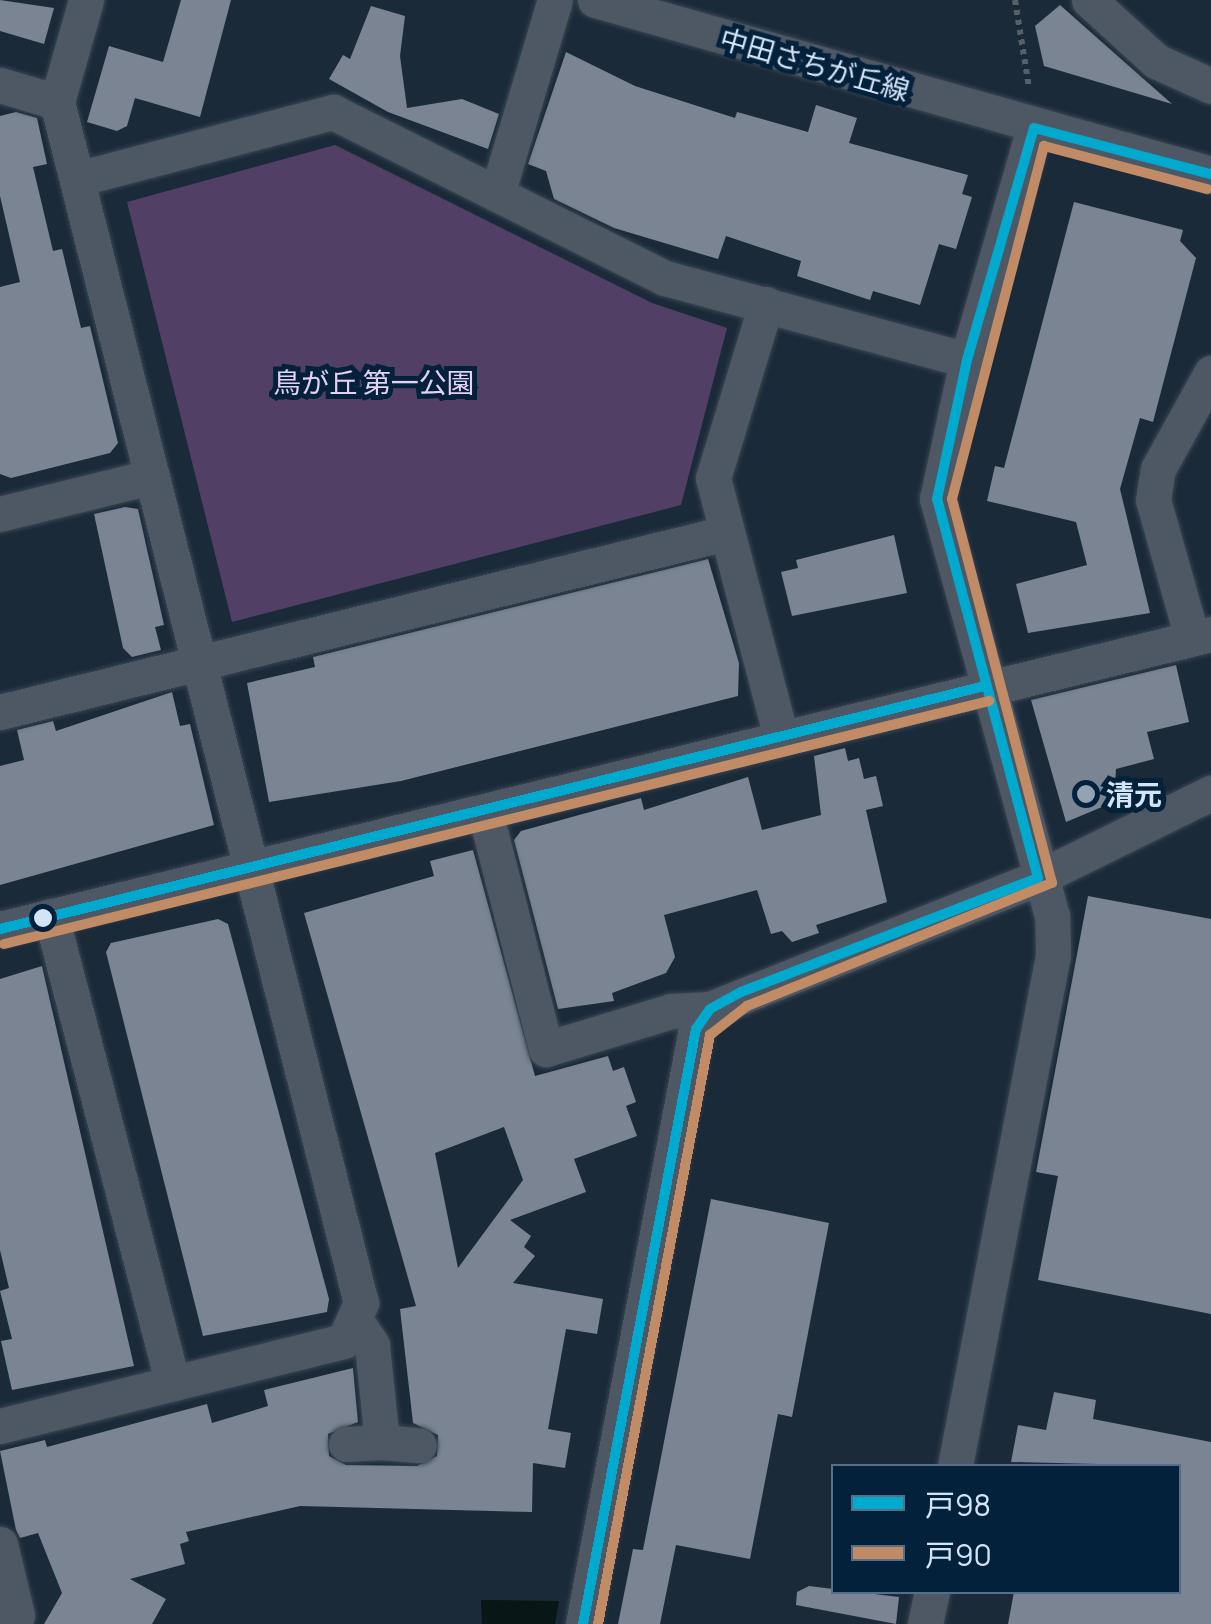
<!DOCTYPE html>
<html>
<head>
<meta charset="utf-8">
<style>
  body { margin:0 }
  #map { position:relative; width:1211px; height:1624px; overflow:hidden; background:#1b2a39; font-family:Manrope,"Noto Sans JP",sans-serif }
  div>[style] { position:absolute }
  .green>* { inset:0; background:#523f66 }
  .water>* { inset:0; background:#081616 }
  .building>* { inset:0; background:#7a8492 }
  .path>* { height:6px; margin-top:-3px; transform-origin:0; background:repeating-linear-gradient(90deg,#56606a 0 5px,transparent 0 10px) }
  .roads { filter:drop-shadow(0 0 2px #3a4653) drop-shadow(0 0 2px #3a4653) }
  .minor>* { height:35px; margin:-17.5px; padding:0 17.5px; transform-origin:17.5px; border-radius:17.5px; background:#4d5864 }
  .bus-1>* { height:10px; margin:-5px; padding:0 5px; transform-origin:5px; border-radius:5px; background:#00a9ce }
  .bus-2>* { height:10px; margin:-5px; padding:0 5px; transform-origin:5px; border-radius:5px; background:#c18c65 }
  .dots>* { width:28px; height:28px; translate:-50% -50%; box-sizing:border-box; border:5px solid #04213c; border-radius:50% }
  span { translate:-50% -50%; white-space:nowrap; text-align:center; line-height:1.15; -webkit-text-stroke:10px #04213c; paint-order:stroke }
  .street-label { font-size:28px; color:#d3e4f6 }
  .park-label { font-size:28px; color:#e4d1f4 }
  .poi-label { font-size:28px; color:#d3e4f6; font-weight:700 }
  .left { translate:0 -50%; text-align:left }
  .legend { position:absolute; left:831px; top:1464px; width:350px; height:130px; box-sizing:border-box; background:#04213c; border:2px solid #576f86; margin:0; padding:12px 18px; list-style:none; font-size:30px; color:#d3e4f6 }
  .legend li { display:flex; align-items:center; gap:20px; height:50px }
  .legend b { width:50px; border:2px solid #576f86 }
</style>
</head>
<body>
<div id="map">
  <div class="green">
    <div style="clip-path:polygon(335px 145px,652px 303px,727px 328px,681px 505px,232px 622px,127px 202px)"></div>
  </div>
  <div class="water">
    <div style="clip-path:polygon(481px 1600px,559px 1601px,555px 1624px,482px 1624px)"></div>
  </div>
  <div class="building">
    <div style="clip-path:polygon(0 0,54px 8px,44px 44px,0 31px)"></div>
    <div style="clip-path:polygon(181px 0,231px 0,200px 117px,135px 98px,127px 126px,117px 131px,87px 122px,109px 46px,163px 62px)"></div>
    <div style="clip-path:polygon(1060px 5px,1172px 104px,1044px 66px,1035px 26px)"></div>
    <div style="clip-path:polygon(371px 6px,405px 16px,400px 56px,407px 108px,462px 99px,499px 114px,488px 149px,388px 112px,329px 79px,343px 55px,350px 59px)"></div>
    <div style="clip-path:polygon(566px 52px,635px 86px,735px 118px,737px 112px,808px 132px,816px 105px,857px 118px,849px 143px,968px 175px,962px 194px,972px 197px,956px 249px,939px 244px,920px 305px,873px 291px,870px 300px,797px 276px,801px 261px,726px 236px,718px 259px,614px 228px,554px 199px,546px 171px,528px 164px)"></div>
    <div style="clip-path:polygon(16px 112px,37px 118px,47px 164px,33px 167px,53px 251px,62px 249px,81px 328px,90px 326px,118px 443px,110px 453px,11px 478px,0 474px,0 287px,20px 282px,0 196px,0 116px)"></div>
    <div style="clip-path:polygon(1074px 202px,1183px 230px,1180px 241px,1196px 258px,1153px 422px,1140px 418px,1120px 489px,1150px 613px,1028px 633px,1016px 584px,1087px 565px,1076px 522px,987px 501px,995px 466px,1004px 468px)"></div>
    <div style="clip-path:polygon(125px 507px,138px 509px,164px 625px,155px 627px,161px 650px,132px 657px,123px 648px,94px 514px)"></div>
    <div style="clip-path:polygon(894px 535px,907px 593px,792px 616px,781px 572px,798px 568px,796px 560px)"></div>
    <div style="clip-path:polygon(708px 559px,739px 663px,738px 696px,401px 781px,269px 802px,247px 683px,315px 667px,313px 657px)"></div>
    <div style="clip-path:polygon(1176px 665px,1189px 722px,1147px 732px,1154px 759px,1116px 769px,1114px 802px,1066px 822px,1031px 700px)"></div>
    <div style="clip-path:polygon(172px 692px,180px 726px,190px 724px,214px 825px,0 885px,0 766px,24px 760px,17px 730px,53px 721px,56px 731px)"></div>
    <div style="clip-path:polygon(845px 748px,848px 761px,859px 758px,864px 779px,876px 776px,883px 806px,866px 810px,887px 902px,816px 925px,819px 933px,792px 942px,782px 931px,771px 934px,757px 890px,664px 915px,675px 957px,666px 973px,612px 993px,614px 1001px,558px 1009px,514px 840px,521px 831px,641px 798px,644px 810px,748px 777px,762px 830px,821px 815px,814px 756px)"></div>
    <div style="clip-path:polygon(evenodd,473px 850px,535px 1076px,608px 1056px,613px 1071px,624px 1067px,636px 1102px,626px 1106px,637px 1136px,574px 1159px,586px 1192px,510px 1220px,531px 1236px,524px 1247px,535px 1256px,513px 1283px,603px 1299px,597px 1334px,566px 1329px,548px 1429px,571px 1433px,565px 1468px,533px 1463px,532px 1512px,300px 1506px,186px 1532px,189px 1541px,180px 1544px,185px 1564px,130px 1579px,166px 1599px,152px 1624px,44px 1624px,62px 1593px,38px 1533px,20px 1538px,16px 1530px,0 1451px,45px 1440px,47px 1447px,207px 1404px,212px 1423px,268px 1406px,264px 1390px,353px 1368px,358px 1422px,328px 1434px,329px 1456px,346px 1465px,417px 1466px,437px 1456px,438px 1435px,413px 1423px,400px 1309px,416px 1306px,304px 913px,434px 876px,430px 861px,473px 850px,504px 1127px,523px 1180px,458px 1268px,435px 1153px,504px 1127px)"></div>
    <div style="clip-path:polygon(1088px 896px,1211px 919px,1211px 1314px,1038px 1280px,1058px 1176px,1036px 1172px)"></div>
    <div style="clip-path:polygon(218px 919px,228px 924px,329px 1299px,327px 1312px,203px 1336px,106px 952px,111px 943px)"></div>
    <div style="clip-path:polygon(42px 966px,134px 1366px,12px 1390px,1px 1341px,12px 1339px,0 1291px,9px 1288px,0 1250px,0 979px)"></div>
    <div style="clip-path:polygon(711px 1199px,829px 1223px,792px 1417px,778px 1414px,750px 1559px,676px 1545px,660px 1624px,618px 1624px,633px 1549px,643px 1550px)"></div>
    <div style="clip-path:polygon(1054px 1392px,1096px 1400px,1093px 1419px,1211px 1442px,1211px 1624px,1008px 1624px,1014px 1592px,1178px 1592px,1178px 1466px,1011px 1462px,1018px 1425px,1046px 1430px)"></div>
    <div style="clip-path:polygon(809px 1586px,899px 1597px,896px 1624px,796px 1605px,797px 1592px)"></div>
  </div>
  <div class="path">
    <div style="left:1015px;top:0;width:88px;rotate:80.9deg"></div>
  </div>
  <div class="roads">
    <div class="minor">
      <div style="left:595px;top:0;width:640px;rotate:15.77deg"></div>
      <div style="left:1089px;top:0;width:91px;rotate:42.3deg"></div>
      <div style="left:1156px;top:61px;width:60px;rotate:24.4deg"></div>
      <div style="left:0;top:85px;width:59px;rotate:16.6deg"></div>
      <div style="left:77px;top:179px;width:265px;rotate:-14.7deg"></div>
      <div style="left:333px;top:112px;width:371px;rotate:26.6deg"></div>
      <div style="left:665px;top:278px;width:313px;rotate:15.2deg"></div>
      <div style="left:497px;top:194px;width:202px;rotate:-73.4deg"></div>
      <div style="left:766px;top:304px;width:182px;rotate:106.9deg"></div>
      <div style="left:713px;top:478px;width:268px;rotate:75.3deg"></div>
      <div style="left:0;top:514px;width:155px;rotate:-13.8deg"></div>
      <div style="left:1191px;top:634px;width:139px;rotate:-105.8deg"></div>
      <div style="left:1153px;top:500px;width:31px;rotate:-81deg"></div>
      <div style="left:1158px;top:469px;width:110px;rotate:-61.1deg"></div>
      <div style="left:0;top:712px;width:748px;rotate:-13.85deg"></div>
      <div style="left:485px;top:812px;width:245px;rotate:75.6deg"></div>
      <div style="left:546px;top:1049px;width:131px;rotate:-16.9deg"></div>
      <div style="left:671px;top:1011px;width:39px;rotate:-3deg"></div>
      <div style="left:710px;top:1009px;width:353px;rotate:-21.8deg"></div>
      <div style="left:1038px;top:878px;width:193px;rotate:-26.2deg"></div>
      <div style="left:51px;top:916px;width:483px;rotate:75.4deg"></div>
      <div style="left:0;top:929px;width:1246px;rotate:-13.69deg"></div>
      <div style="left:356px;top:1321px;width:29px;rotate:56deg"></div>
      <div style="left:372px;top:1345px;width:98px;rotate:84.1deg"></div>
      <div style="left:382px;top:1442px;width:37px;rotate:5deg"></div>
      <div style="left:0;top:1426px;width:354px;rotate:-13.9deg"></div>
      <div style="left:344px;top:1341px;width:42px;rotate:-65.9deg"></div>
      <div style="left:361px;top:1303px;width:1239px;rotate:-104.2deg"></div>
      <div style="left:57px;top:102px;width:106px;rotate:-74.1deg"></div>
      <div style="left:346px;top:1444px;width:36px;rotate:-3deg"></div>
      <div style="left:955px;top:1466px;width:520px;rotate:-79.14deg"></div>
      <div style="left:1053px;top:955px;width:39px;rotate:-91deg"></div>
      <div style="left:1052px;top:916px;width:433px;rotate:-105.4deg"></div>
      <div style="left:937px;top:499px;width:142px;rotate:-77.8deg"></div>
      <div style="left:967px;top:360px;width:241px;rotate:-73.9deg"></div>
      <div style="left:0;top:1544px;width:73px;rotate:76.5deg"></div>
      <div style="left:17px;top:1615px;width:11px;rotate:124deg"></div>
      <div style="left:583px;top:1624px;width:606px;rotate:-79.25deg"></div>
      <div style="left:696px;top:1029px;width:24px;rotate:-55deg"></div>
      <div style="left:925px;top:1624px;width:33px;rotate:-78deg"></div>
    </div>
  </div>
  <div class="bus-1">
    <div style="left:0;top:929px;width:1015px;rotate:-13.86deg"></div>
    <div style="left:583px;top:1624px;width:606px;rotate:-79.25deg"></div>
    <div style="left:696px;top:1029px;width:24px;rotate:-55deg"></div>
    <div style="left:710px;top:1009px;width:35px;rotate:-29deg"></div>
    <div style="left:741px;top:992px;width:318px;rotate:-21deg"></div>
    <div style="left:1038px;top:878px;width:392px;rotate:-104.9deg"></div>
    <div style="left:937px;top:499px;width:142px;rotate:-77.8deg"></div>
    <div style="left:967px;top:360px;width:241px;rotate:-73.9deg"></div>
    <div style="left:1034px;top:128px;width:183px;rotate:14.6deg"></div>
  </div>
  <div class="bus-2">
    <div style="left:4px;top:944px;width:1015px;rotate:-13.86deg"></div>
    <div style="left:598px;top:1624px;width:600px;rotate:-79.23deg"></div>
    <div style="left:710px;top:1035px;width:47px;rotate:-38.1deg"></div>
    <div style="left:747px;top:1006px;width:329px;rotate:-22deg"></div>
    <div style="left:1052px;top:883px;width:397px;rotate:-104.6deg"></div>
    <div style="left:952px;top:499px;width:365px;rotate:-75.4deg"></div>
    <div style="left:1044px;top:146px;width:169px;rotate:14.8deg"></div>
  </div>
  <div class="dots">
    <div style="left:1086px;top:794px;background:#93a3b4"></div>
    <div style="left:43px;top:918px;background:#d3e4f6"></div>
  </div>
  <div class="street-label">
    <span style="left:815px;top:64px;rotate:16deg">中田さちが丘線</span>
  </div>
  <div class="park-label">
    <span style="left:374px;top:382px">鳥が丘 第一公園</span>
  </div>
  <div class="poi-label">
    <span class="left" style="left:1106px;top:794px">清元</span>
  </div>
  <ul class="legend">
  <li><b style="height:12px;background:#00a9ce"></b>戸98</li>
  <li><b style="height:12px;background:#c18c65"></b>戸90</li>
  </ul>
</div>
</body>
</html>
